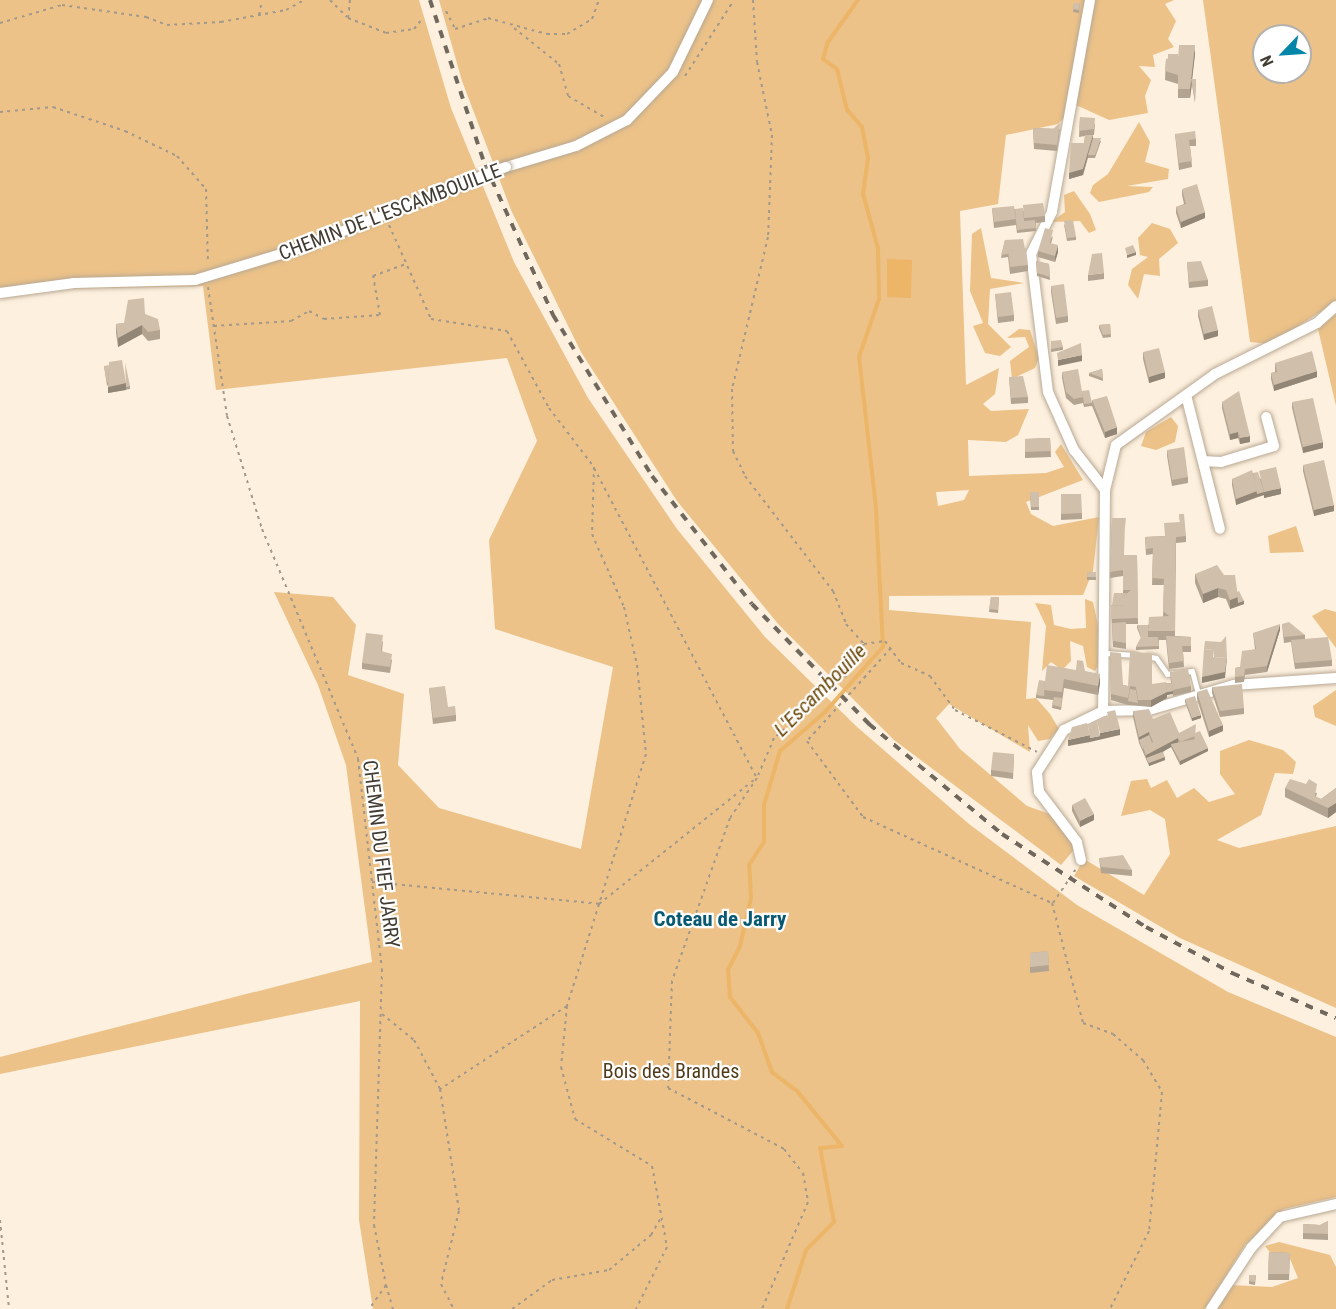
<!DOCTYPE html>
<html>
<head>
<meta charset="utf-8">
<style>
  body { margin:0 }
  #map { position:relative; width:1336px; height:1309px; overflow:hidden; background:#fdf0de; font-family:"Roboto Condensed",sans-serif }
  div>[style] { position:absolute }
  .green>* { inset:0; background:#ecc288 }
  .water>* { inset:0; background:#ecb567 }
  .stream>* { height:4px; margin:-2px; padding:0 2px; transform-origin:2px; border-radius:2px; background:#ecb567 }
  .path>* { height:2px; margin-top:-1px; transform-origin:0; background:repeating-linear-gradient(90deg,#a2998b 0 3px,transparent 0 7.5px) }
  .roads { filter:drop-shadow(0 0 2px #b8a893) drop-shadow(0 0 2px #b8a893) }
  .lane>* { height:5px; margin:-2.5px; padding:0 2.5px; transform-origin:2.5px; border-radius:2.5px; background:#fff }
  .street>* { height:10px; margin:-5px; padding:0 5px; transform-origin:5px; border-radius:5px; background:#fff }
  .rail>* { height:4px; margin-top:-2px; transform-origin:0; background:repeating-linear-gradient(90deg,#70685d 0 8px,transparent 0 16px) }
  .bridges { filter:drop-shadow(0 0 2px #b8a893) drop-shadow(0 0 2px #b8a893) }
  .street-bridge>* { height:10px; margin:-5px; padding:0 5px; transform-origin:5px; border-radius:5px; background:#fff }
  .wall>* { inset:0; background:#b3a492 }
  .shaded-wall>* { inset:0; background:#928677 }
  .building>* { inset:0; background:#d0bfaa }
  span { translate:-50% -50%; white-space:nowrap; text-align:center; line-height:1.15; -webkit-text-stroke:4.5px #fff; paint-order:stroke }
  .street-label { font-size:20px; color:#423c33 }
  .park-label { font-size:20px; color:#513b19 }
  .water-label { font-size:21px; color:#6b4808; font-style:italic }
  .neighbourhood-label { font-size:21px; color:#085a73; font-weight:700 }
  .north { position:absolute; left:1252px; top:24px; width:60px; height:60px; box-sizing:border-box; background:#fff; border:2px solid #b3b1ad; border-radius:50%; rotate:245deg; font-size:16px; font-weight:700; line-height:24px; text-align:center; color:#423c33 }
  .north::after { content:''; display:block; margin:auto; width:21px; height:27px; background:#0486a8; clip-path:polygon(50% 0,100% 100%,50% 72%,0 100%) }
</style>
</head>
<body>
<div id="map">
  <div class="green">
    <div style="clip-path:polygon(0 0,419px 0,451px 108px,514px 262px,588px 398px,677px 529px,765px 637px,856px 726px,969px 824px,1077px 905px,1228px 992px,1336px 1037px,1336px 1197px,1284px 1209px,1245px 1245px,1205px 1309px,373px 1309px,359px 1220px,360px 1001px,0 1074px,0 1057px,372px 962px,346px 765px,318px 685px,274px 592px,333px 597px,356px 625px,348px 675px,404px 694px,398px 765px,439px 808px,581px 849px,613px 667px,495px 629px,489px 540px,537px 441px,507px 358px,216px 390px,203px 286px,0 290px)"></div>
    <div style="clip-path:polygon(evenodd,439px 0,1174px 0,1165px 4px,1176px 21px,1168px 39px,1174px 47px,1153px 55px,1155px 67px,1139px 66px,1151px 80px,1145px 96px,1148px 113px,1109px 120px,1076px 105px,1058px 124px,1006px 135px,998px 204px,960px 211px,966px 385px,999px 368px,995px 394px,983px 404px,991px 411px,1029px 409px,1018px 435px,1006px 442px,968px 440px,969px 476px,1046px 473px,1064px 467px,1055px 452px,1061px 444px,1083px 480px,1026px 502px,1031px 514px,1053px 526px,1099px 517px,1093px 571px,1083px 595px,889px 596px,889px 610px,1031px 622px,1026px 699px,1036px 698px,1050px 714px,1059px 729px,1050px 739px,1038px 741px,1028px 725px,1030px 752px,949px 704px,936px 718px,960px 749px,1027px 806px,1061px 818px,1074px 837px,1073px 851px,1061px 865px,894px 740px,779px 625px,677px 501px,581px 352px,511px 210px,462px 81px,439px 0,969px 490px,964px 500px,938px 506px,936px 492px,969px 490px)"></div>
    <div style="clip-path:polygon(evenodd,1203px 0,1336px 0,1336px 302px,1270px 344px,1250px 342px,1203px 0,1264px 36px,1300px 36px,1300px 72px,1264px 72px,1264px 36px)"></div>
    <div style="clip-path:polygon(1139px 122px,1150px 142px,1145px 162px,1169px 169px,1168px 179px,1127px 186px,1153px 187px,1149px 192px,1099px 202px,1090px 193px,1093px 185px,1108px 174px)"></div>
    <div style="clip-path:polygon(1074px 191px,1090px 214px,1096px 230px,1089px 233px,1080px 221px,1051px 222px,1065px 212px,1064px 195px)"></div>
    <div style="clip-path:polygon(1152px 223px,1170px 229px,1178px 243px,1159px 259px,1160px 276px,1144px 274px,1138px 299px,1128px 285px,1132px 269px,1148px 257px,1140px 255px,1138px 238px)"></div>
    <div style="clip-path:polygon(981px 228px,991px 278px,1024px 283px,990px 289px,988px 324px,1011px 347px,1000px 356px,985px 353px,973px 326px,983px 323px,970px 291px,972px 234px)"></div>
    <div style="clip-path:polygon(1336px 314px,1336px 406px,1318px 329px)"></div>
    <div style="clip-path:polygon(1019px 329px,1030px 330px,1039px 358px,1035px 368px,1012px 379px,1010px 361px,1029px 347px,1025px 337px,1007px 338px)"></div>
    <div style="clip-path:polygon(1171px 417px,1178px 426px,1175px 442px,1156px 450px,1141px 446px,1146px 432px)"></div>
    <div style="clip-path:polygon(1296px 526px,1304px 552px,1270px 553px,1268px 536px)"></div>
    <div style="clip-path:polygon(1085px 599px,1093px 602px,1099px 630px,1098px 666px,1095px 671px,1087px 667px,1083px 646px,1070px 641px,1071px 661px,1062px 670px,1051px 662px,1042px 671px,1046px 626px,1035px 603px,1051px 605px,1054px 625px,1071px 629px,1086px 628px)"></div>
    <div style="clip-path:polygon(1325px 609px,1336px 612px,1336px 648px,1312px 616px)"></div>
    <div style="clip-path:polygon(1336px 690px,1336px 726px,1315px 717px,1313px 706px)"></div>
    <div style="clip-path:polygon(1249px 740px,1283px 750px,1296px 762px,1293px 774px,1275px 773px,1261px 815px,1217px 840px,1239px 848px,1336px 826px,1336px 1008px,1180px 938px,1074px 876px,1084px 859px,1144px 895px,1170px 854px,1165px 819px,1150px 810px,1121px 816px,1131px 781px,1147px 779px,1151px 788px,1167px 780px,1177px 798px,1194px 788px,1209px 802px,1235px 794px,1220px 774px,1220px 751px)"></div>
    <div style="clip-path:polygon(1279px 1242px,1330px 1255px,1336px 1267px,1336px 1309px,1215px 1309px,1230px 1285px,1272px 1287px,1298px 1278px,1290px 1259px,1272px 1255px,1265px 1246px)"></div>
  </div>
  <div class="water">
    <div style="clip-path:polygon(887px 259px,912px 260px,911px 298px,887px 297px)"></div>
  </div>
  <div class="stream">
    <div style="left:787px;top:1309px;width:62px;rotate:-72.1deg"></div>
    <div style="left:806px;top:1250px;width:40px;rotate:-45deg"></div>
    <div style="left:834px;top:1222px;width:75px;rotate:-100.7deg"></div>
    <div style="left:820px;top:1148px;width:22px;rotate:-5deg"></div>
    <div style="left:842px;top:1146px;width:71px;rotate:-129.3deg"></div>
    <div style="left:797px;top:1091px;width:31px;rotate:-143deg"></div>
    <div style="left:772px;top:1072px;width:41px;rotate:-109.7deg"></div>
    <div style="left:758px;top:1033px;width:46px;rotate:-127.9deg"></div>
    <div style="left:730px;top:997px;width:27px;rotate:-94deg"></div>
    <div style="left:728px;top:970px;width:27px;rotate:-63deg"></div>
    <div style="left:740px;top:946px;width:49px;rotate:-77.1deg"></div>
    <div style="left:751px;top:898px;width:33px;rotate:-93deg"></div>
    <div style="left:749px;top:865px;width:27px;rotate:-57deg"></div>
    <div style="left:764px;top:842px;width:37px;rotate:-90deg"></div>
    <div style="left:764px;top:805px;width:56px;rotate:-73.5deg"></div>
    <div style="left:780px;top:751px;width:60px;rotate:-40.9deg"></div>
    <div style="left:825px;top:712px;width:87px;rotate:-48.3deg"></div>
    <div style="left:883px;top:647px;width:139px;rotate:-92.9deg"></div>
    <div style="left:876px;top:508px;width:152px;rotate:-96.4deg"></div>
    <div style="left:859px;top:357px;width:61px;rotate:-71deg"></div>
    <div style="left:879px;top:299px;width:51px;rotate:-91.1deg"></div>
    <div style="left:878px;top:248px;width:56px;rotate:-105.5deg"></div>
    <div style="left:863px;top:194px;width:36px;rotate:-82deg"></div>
    <div style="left:868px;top:158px;width:32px;rotate:-101deg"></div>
    <div style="left:862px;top:127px;width:23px;rotate:-131deg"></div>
    <div style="left:847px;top:110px;width:42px;rotate:-103.7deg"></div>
    <div style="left:837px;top:69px;width:17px;rotate:-144deg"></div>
    <div style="left:823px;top:59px;width:18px;rotate:-74deg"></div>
    <div style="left:828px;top:42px;width:52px;rotate:-54.5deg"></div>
  </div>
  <div class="path">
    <div style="left:330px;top:0;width:24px;rotate:45deg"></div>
    <div style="left:350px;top:0;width:18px;rotate:96deg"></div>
    <div style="left:348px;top:18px;width:41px;rotate:21.5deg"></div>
    <div style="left:386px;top:33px;width:28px;rotate:-8deg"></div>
    <div style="left:414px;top:29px;width:14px;rotate:-51deg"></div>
    <div style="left:753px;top:0;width:62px;rotate:86.3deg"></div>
    <div style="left:757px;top:62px;width:75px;rotate:78.4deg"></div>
    <div style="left:772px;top:135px;width:102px;rotate:92.2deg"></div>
    <div style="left:768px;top:237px;width:156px;rotate:103.3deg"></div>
    <div style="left:732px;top:389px;width:62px;rotate:89.1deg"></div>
    <div style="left:733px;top:451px;width:28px;rotate:64deg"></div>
    <div style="left:745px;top:476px;width:145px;rotate:52.6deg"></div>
    <div style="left:833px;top:591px;width:35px;rotate:68deg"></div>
    <div style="left:846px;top:624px;width:27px;rotate:48deg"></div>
    <div style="left:864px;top:644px;width:35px;rotate:119deg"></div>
    <div style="left:847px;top:675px;width:96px;rotate:139.2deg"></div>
    <div style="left:774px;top:738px;width:43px;rotate:113deg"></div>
    <div style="left:757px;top:778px;width:48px;rotate:124deg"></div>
    <div style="left:730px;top:818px;width:173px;rotate:109.6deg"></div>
    <div style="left:672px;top:981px;width:107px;rotate:92.1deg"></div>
    <div style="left:668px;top:1088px;width:131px;rotate:27.7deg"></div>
    <div style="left:784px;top:1149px;width:31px;rotate:52deg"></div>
    <div style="left:803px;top:1173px;width:29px;rotate:80deg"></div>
    <div style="left:808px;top:1202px;width:116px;rotate:113.3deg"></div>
    <div style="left:446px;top:11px;width:20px;rotate:63deg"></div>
    <div style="left:455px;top:29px;width:35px;rotate:-18deg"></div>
    <div style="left:488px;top:18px;width:61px;rotate:15.2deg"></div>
    <div style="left:547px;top:34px;width:20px"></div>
    <div style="left:567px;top:34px;width:29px;rotate:-31deg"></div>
    <div style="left:592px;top:19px;width:20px;rotate:-70deg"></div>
    <div style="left:259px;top:15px;width:15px;rotate:-79deg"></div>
    <div style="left:0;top:23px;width:65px;rotate:-16.2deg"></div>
    <div style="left:62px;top:5px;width:85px;rotate:8.1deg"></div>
    <div style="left:146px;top:17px;width:22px;rotate:21deg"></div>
    <div style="left:167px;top:25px;width:54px;rotate:-3.2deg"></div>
    <div style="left:221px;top:22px;width:66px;rotate:-10.5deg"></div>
    <div style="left:286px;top:10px;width:21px;rotate:-29deg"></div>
    <div style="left:514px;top:28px;width:58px;rotate:38.7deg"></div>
    <div style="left:559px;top:64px;width:33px;rotate:74deg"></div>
    <div style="left:568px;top:96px;width:44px;rotate:30.1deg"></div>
    <div style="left:685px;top:76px;width:90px;rotate:-57.2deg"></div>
    <div style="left:0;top:112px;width:53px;rotate:-5.4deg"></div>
    <div style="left:53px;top:107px;width:76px;rotate:18.4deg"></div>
    <div style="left:125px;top:131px;width:58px;rotate:25.7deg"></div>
    <div style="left:177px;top:156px;width:44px;rotate:48.7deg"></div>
    <div style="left:206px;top:189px;width:75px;rotate:88.5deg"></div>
    <div style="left:389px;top:225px;width:103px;rotate:65.9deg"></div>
    <div style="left:431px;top:319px;width:77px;rotate:9deg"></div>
    <div style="left:507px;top:331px;width:88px;rotate:61.4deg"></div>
    <div style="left:549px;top:408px;width:74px;rotate:52.7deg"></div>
    <div style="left:594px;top:467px;width:67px;rotate:91.7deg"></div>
    <div style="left:592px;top:534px;width:80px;rotate:66.3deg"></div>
    <div style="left:624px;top:607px;width:59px;rotate:77.4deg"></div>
    <div style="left:637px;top:665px;width:89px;rotate:84.2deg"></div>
    <div style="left:646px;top:754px;width:264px;rotate:107.4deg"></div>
    <div style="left:567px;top:1006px;width:152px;rotate:146.8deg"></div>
    <div style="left:208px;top:287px;width:130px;rotate:81.6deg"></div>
    <div style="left:227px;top:416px;width:118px;rotate:72.8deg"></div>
    <div style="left:262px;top:529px;width:249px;rotate:67.3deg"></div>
    <div style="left:358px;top:759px;width:211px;rotate:83.5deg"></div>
    <div style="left:382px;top:969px;width:256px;rotate:91.8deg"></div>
    <div style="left:374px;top:1225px;width:61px;rotate:78.7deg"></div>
    <div style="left:386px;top:1285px;width:29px;rotate:125deg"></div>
    <div style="left:214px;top:326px;width:77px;rotate:-3.7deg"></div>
    <div style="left:291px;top:321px;width:21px;rotate:-29deg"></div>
    <div style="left:309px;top:311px;width:17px;rotate:28deg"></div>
    <div style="left:324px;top:319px;width:56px;rotate:-4.1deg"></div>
    <div style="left:380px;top:315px;width:40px;rotate:-100deg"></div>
    <div style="left:373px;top:276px;width:35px;rotate:-20deg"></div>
    <div style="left:594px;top:468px;width:348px;rotate:62.3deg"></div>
    <div style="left:864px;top:644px;width:21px;rotate:-8deg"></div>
    <div style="left:885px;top:641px;width:27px;rotate:54deg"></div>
    <div style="left:901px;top:663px;width:32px;rotate:24deg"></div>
    <div style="left:930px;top:676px;width:42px;rotate:53.7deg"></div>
    <div style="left:955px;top:710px;width:92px;rotate:27.1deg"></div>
    <div style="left:891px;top:648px;width:125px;rotate:132.1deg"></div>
    <div style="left:807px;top:741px;width:94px;rotate:53.6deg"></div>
    <div style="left:863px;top:817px;width:208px;rotate:24.5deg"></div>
    <div style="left:1052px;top:903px;width:124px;rotate:75.5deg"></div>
    <div style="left:1083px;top:1023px;width:32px;rotate:20deg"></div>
    <div style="left:1113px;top:1034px;width:40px;rotate:41deg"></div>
    <div style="left:1143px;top:1060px;width:37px;rotate:59deg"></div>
    <div style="left:1162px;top:1092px;width:140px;rotate:95.3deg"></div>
    <div style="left:1149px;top:1231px;width:87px;rotate:116.6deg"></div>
    <div style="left:372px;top:882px;width:228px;rotate:5.5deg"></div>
    <div style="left:599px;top:904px;width:198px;rotate:-38.7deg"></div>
    <div style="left:1053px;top:903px;width:40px;rotate:-56deg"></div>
    <div style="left:567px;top:1006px;width:61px;rotate:95.6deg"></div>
    <div style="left:561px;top:1067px;width:54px;rotate:74.9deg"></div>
    <div style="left:575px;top:1119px;width:90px;rotate:31.4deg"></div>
    <div style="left:652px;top:1166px;width:82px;rotate:79.5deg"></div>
    <div style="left:667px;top:1247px;width:69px;rotate:116.6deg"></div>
    <div style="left:382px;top:1014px;width:41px;rotate:39.1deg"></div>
    <div style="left:414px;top:1040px;width:55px;rotate:62deg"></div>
    <div style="left:440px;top:1089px;width:123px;rotate:81.1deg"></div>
    <div style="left:459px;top:1211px;width:75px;rotate:103.9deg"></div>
    <div style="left:441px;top:1284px;width:28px;rotate:63deg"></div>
    <div style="left:0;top:1220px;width:89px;rotate:84.2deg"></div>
    <div style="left:386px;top:1285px;width:25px;rotate:74deg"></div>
    <div style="left:512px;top:1309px;width:49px;rotate:-35.9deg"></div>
    <div style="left:552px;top:1280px;width:58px;rotate:-10deg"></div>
    <div style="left:609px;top:1270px;width:55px;rotate:-39.8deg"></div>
    <div style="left:651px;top:1235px;width:20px;rotate:-60deg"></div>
  </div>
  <div class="roads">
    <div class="lane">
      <div style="left:1105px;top:653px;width:30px;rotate:4deg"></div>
      <div style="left:1147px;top:656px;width:9px;rotate:13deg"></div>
      <div style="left:1156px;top:658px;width:19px;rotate:55deg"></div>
      <div style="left:1167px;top:674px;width:25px;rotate:-7deg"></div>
      <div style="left:1192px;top:671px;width:23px;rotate:75deg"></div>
    </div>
    <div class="street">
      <div style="left:1090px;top:0;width:215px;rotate:100.2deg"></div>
      <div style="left:1052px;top:212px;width:47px;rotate:116.6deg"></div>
      <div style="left:1031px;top:254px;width:139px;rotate:83deg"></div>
      <div style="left:1048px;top:392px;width:64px;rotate:65.9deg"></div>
      <div style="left:1074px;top:450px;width:51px;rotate:52.2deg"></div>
      <div style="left:1105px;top:490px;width:221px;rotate:90.5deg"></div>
      <div style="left:1103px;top:711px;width:46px;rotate:-1.2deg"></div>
      <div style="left:1149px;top:710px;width:89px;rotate:-16.4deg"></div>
      <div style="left:1234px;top:685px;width:102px;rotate:-3.9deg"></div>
      <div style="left:506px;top:167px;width:73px;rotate:-16.7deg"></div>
      <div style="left:576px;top:146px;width:57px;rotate:-27deg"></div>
      <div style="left:627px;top:120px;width:66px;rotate:-46.2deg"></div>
      <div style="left:673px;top:72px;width:80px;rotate:-64.1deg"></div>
      <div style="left:0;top:293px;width:75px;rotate:-7.7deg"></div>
      <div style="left:74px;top:283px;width:121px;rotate:-1.4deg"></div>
      <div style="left:195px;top:280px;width:108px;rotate:-16.8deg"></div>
      <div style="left:298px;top:249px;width:179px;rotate:-21.7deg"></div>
      <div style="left:1186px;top:395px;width:138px;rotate:75.8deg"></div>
      <div style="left:1203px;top:461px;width:18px;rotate:3deg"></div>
      <div style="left:1221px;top:462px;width:55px;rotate:-16.8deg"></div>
      <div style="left:1274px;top:446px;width:30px;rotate:-105deg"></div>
      <div style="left:1105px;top:490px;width:46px;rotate:-76.3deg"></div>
      <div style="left:1116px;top:445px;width:122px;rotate:-35.6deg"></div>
      <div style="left:1215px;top:374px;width:114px;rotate:-26.6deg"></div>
      <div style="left:1317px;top:323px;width:25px;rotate:-42deg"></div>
      <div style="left:1081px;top:860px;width:18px;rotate:-103deg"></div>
      <div style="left:1077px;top:842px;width:63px;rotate:-127.2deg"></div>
      <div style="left:1039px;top:792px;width:20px;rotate:-96deg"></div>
      <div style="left:1037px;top:772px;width:50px;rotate:-57.3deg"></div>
      <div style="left:1064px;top:730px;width:43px;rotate:-26deg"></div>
      <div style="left:1211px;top:1309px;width:73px;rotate:-56.7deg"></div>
      <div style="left:1251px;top:1248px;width:42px;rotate:-46.9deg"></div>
      <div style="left:1280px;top:1217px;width:57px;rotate:-13.1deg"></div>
    </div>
  </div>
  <div class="rail">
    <div style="left:430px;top:0;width:174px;rotate:71.6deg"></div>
    <div style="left:485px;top:165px;width:165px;rotate:65.6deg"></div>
    <div style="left:553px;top:315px;width:189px;rotate:58.4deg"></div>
    <div style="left:652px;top:476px;width:162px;rotate:52deg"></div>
    <div style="left:752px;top:604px;width:168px;rotate:45.7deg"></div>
    <div style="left:869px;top:724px;width:173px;rotate:39.6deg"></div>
    <div style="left:1002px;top:834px;width:171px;rotate:32.9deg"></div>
    <div style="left:1146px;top:927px;width:98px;rotate:28.1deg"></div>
    <div style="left:1232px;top:973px;width:113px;rotate:23.4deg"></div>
  </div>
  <div class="bridges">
    <div class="street-bridge">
      <div style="left:464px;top:183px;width:45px;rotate:-20.9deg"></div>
    </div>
  </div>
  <div class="wall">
    <div style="clip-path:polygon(1074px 3px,1080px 3px,1079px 13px,1073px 12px)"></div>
    <div style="clip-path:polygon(1195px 54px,1192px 79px,1196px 79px,1195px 103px,1192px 85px,1190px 98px,1178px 98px,1178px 84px,1165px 80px,1166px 59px)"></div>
    <div style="clip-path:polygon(1080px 117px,1095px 124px,1094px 135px,1092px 135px,1093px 138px,1101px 141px,1095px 158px,1088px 158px,1083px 175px,1069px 179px,1084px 143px,1085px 136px,1079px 137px)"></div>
    <div style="clip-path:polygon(1033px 128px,1060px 129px,1057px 151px,1034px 149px)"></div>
    <div style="clip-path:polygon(1175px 134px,1196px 139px,1196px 146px,1190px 146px,1192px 167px,1179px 170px)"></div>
    <div style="clip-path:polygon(1182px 189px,1205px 218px,1181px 228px,1176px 213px,1176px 207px,1184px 204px,1182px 195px)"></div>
    <div style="clip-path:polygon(992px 208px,1015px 209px,1045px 216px,1045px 222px,1036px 223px,1036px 231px,1017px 233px,1016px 225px,994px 228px)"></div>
    <div style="clip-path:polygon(1064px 224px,1076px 237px,1076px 240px,1067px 241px)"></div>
    <div style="clip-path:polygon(1053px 236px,1051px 244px,1058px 252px,1055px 262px,1038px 257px,1038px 251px)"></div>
    <div style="clip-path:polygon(1005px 240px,1028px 265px,1028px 271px,1010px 274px,1008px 257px,1001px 258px)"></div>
    <div style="clip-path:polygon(1036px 261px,1049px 264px,1050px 280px,1037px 276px)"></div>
    <div style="clip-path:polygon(1187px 262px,1208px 280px,1208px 286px,1189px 288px)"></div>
    <div style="clip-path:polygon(1104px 273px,1104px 279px,1088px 281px,1088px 275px)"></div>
    <div style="clip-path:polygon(1051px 286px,1068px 316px,1068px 322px,1056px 324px,1051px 292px)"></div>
    <div style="clip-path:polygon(995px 294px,1014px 315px,1014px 321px,998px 323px)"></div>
    <div style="clip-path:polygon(1198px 310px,1218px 336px,1204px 340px,1198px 316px)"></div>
    <div style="clip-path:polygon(145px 314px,160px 330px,160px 339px,148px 341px,142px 334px,118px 347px,116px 333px,116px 324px,124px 323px)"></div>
    <div style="clip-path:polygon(1110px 324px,1111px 337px,1103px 338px,1099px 328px,1099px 325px)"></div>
    <div style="clip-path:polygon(1051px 341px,1063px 347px,1063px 350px,1051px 352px)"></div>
    <div style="clip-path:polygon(1143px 352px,1165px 378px,1149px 383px,1143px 359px)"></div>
    <div style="clip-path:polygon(1275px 363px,1317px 377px,1274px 391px,1271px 379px,1271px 373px,1275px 372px)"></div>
    <div style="clip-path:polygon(104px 366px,130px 386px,130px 389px,108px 393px,108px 385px,107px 386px)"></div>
    <div style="clip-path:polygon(1102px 369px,1103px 381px,1089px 376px,1089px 373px)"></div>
    <div style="clip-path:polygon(1062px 372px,1092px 403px,1092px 400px,1117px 434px,1105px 438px,1092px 406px,1084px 407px,1083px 403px,1074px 405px,1066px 398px,1062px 378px)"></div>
    <div style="clip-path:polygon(1009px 377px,1028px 397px,1028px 403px,1011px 404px)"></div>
    <div style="clip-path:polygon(1222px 402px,1250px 442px,1240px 444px,1238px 438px,1230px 440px,1222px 408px)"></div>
    <div style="clip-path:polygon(1292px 402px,1323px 448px,1303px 453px,1292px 408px)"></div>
    <div style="clip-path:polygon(1050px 438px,1051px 457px,1025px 458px,1025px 439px)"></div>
    <div style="clip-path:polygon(1167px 450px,1188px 477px,1188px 483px,1172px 486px,1167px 456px)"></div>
    <div style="clip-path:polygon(1303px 465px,1334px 511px,1314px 516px,1303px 471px)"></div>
    <div style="clip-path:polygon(1253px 473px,1281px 494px,1264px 498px,1264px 495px,1236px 505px,1232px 485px,1232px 479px)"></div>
    <div style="clip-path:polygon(1030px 492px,1039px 492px,1039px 510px,1031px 510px)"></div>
    <div style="clip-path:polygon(1061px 494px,1082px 513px,1082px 519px,1061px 520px)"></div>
    <div style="clip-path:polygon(1179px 514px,1186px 536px,1186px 542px,1176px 543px,1175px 636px,1191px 637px,1191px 652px,1183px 652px,1184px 667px,1169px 669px,1166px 640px,1159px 640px,1159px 649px,1136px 650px,1136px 647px,1141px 638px,1137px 628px,1137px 625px,1148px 625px,1163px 617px,1164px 585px,1152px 585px,1153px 554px,1146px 555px,1145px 537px,1165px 536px,1180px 522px)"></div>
    <div style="clip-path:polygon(1112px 518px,1124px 555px,1137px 555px,1138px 624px,1126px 624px,1126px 649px,1113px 647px,1111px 606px,1123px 593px,1123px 576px,1110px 578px)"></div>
    <div style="clip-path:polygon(1087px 572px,1096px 572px,1096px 580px,1087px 580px)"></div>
    <div style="clip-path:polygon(1195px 574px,1237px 592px,1244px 604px,1230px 609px,1226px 599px,1218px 597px,1203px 603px,1195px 583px)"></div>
    <div style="clip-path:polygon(991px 597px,999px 597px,998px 613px,989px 612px)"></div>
    <div style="clip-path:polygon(1282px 624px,1305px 635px,1305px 639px,1332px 660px,1332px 666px,1295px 669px,1291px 642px,1284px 643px)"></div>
    <div style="clip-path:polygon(1280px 630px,1267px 672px,1245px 675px,1244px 682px,1235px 683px,1235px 668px,1240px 667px,1255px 649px,1253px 633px)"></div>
    <div style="clip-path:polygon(383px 641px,382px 651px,392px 660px,390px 673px,362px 669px,362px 663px)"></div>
    <div style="clip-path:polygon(1110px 652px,1123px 685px,1128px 686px,1171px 683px,1170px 672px,1191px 686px,1191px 692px,1173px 696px,1173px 693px,1167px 695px,1167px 698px,1151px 707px,1128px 705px,1111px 700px)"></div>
    <div style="clip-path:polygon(1076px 670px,1085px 671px,1100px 683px,1098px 695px,1064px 688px,1061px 710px,1052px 708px,1053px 700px,1036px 698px,1036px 695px,1045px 681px)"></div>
    <div style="clip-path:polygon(1212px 687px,1244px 708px,1244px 714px,1220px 717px,1212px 693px)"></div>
    <div style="clip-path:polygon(429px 688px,456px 715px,456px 721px,433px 724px)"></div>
    <div style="clip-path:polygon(1197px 692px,1223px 731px,1209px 737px,1197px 699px)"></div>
    <div style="clip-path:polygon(1185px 699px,1201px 718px,1192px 721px,1185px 702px)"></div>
    <div style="clip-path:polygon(1133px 711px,1153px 719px,1179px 733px,1196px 733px,1208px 751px,1180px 765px,1171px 747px,1163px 752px,1165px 760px,1149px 766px,1139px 743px,1133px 717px)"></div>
    <div style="clip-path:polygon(1014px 754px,1013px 779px,991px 776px,991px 770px)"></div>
    <div style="clip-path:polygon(1285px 788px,1317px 793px,1316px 797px,1321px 799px,1336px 788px,1336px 812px,1328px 818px,1285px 797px)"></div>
    <div style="clip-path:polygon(1072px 805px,1094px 820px,1080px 827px,1072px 811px)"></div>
    <div style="clip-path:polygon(1099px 858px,1132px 870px,1132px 876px,1101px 873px)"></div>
    <div style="clip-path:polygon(1048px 951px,1049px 971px,1030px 973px,1030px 953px)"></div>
    <div style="clip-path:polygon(1328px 1221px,1328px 1240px,1303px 1239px,1303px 1224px,1320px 1225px)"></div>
    <div style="clip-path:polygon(1269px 1252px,1290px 1253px,1289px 1280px,1268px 1280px)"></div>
    <div style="clip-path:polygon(1249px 1275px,1256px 1275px,1255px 1285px,1249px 1284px)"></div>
  </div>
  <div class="shaded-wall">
    <div style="clip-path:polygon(1195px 45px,1195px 54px,1190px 98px,1190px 89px)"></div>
    <div style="clip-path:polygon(1093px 135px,1093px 141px,1088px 155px,1083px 175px,1069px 179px,1069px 173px)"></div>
    <div style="clip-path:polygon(1205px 212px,1205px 218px,1181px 228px,1181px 222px)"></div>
    <div style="clip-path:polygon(1058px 245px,1058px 252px,1055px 262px,1055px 256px)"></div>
    <div style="clip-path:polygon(1136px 252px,1136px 255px,1127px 258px,1127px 255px)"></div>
    <div style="clip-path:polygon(142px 325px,142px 334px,118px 347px,118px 338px)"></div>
    <div style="clip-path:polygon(1218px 330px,1218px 336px,1204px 340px,1204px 334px)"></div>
    <div style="clip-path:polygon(1082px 355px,1082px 361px,1058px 366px,1058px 360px)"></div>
    <div style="clip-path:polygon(1317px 371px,1317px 377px,1274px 391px,1274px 385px)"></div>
    <div style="clip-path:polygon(1165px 372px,1165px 378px,1149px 383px,1149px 377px)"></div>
    <div style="clip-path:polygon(126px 383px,126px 390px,108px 393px,108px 387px)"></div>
    <div style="clip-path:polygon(1117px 427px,1117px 434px,1105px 438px,1105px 432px)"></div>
    <div style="clip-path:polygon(1238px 432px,1238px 438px,1230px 440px,1230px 434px)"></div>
    <div style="clip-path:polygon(1250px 436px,1250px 442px,1240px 444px,1240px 438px)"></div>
    <div style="clip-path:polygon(1323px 442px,1323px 448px,1303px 453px,1303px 447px)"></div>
    <div style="clip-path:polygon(1281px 488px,1281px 494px,1264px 498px,1264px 492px)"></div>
    <div style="clip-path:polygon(1257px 491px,1257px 497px,1236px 505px,1236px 499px)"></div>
    <div style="clip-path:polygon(1264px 492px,1264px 495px,1257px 497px,1257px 494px)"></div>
    <div style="clip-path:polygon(1334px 505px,1334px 511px,1314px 516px,1314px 510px)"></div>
    <div style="clip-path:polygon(1218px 588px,1218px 597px,1203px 603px,1203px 594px)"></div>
    <div style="clip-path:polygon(1238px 597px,1244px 601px,1244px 604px,1230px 609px,1230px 600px)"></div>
    <div style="clip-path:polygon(1280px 624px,1280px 630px,1267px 672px,1267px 666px)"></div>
    <div style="clip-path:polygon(1227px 658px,1225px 678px,1202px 683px,1202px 677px)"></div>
    <div style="clip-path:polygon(1100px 674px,1100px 683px,1098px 695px,1098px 686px)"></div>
    <div style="clip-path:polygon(1173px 691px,1173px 694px,1167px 695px,1167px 698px,1151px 707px,1151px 700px,1167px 692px)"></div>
    <div style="clip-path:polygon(1201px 715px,1201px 718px,1192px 721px,1192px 718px)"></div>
    <div style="clip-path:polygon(1223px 725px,1223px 731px,1209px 737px,1209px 731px)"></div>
    <div style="clip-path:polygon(1120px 729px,1120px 735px,1090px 742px,1090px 738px,1100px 736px,1100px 733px)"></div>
    <div style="clip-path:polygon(1149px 732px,1149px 738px,1139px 740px,1139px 737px)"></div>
    <div style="clip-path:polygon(1090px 735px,1090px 742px,1068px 746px,1068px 740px)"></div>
    <div style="clip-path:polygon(1178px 738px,1178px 744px,1171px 744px,1171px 747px,1147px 760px,1146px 758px,1146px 761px,1146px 755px)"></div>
    <div style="clip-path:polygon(1208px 748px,1208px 751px,1180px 765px,1180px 761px)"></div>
    <div style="clip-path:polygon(1165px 757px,1165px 760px,1149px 766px,1149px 763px)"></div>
    <div style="clip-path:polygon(1336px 803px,1336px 812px,1328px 818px,1328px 808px)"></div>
    <div style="clip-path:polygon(1094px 814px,1094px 820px,1080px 827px,1080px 821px)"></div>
  </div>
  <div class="building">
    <div style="clip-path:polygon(1074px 3px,1080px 3px,1079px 10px,1073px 9px)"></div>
    <div style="clip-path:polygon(1179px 45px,1195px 45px,1190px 89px,1178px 89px,1178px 75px,1165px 71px,1166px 59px,1178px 59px)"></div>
    <div style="clip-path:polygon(1168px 54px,1178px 54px,1178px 59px,1168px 59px)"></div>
    <div style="clip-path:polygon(1191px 79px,1196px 79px,1195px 100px)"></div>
    <div style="clip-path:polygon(1080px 117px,1095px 118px,1094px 129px,1079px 131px)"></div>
    <div style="clip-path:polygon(1060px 123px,1057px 145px,1034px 143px,1033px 128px,1053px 129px)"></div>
    <div style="clip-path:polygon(1195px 131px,1196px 139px,1189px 140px,1192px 161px,1179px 163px,1175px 134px)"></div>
    <div style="clip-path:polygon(1085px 135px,1093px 135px,1083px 169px,1069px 173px,1071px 143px,1084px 143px)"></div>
    <div style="clip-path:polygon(1093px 138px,1101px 138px,1095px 155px,1088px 155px)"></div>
    <div style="clip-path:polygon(1197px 184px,1205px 212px,1181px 222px,1176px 207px,1186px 204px,1182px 189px)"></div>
    <div style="clip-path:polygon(1043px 203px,1045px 216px,1024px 218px,1023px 205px)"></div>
    <div style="clip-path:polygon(1014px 206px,1016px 219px,994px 222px,992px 208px)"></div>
    <div style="clip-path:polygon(1023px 208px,1024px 221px,1035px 220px,1036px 228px,1017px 230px,1015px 209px)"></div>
    <div style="clip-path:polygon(1073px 220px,1076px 237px,1067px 238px,1064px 221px)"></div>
    <div style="clip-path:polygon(1045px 228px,1053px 230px,1050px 243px,1058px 245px,1055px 256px,1038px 251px)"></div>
    <div style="clip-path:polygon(1023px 239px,1025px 249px,1008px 251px,1008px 254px,1001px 255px,1005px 240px)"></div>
    <div style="clip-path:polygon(1133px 245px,1136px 252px,1127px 255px,1125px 248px)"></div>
    <div style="clip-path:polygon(1026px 248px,1028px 265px,1010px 267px,1008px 251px)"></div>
    <div style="clip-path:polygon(1102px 253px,1104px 273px,1088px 275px,1092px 254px)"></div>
    <div style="clip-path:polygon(1036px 261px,1049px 264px,1050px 277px,1037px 273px)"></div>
    <div style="clip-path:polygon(1201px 261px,1208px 280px,1189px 282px,1187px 262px)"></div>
    <div style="clip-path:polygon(1064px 284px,1068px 316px,1056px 318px,1051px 286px)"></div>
    <div style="clip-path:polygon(1011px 292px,1014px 315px,998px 317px,995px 294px)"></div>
    <div style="clip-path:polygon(144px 298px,145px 314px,158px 319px,160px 330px,148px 332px,142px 325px,118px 338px,116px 324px,124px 323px,128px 300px)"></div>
    <div style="clip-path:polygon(1212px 306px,1218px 330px,1204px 334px,1198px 310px)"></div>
    <div style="clip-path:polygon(1110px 324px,1111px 334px,1103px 335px,1099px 325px)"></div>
    <div style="clip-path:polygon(1061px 340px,1063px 347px,1051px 349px,1051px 341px)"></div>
    <div style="clip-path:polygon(1081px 343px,1082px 355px,1058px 360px,1057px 353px)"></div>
    <div style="clip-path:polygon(1159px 348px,1165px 372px,1149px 377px,1143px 352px)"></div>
    <div style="clip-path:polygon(1312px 351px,1317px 371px,1274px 385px,1271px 373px,1277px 372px,1275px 363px)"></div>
    <div style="clip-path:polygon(122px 360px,126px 383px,108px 387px,109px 362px)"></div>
    <div style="clip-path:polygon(125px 362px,130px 386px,126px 387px)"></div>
    <div style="clip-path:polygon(109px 365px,108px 382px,107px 383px,104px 366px)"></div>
    <div style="clip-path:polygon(1078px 369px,1083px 397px,1074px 399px,1066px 392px,1062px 372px)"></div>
    <div style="clip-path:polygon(1102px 369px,1103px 378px,1089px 373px)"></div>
    <div style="clip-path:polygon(1023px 376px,1028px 397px,1011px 398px,1009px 377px)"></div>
    <div style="clip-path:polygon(1089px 390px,1092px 403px,1084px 404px,1082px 391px)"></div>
    <div style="clip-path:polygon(1239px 391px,1250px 436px,1240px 438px,1238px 432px,1230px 434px,1222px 402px)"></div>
    <div style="clip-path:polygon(1107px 396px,1117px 427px,1105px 432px,1092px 400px)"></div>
    <div style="clip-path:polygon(1313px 398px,1323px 442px,1303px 447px,1292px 402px)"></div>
    <div style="clip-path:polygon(1050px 438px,1051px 451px,1025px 452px,1025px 439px)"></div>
    <div style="clip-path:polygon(1184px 447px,1188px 477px,1172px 480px,1167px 450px)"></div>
    <div style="clip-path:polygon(1324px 460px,1334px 505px,1314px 510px,1303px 465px)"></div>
    <div style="clip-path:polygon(1276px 467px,1281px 488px,1264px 492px,1259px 471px)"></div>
    <div style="clip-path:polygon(1252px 470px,1257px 491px,1236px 499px,1232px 479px)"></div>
    <div style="clip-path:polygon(1258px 472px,1264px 492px,1257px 494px,1253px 473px)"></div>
    <div style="clip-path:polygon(1030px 492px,1039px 492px,1039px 507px,1031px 507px)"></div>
    <div style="clip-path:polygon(1061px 494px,1081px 494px,1082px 513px,1061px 514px)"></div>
    <div style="clip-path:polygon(1179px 514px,1184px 514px,1186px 536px,1176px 537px,1175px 579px,1175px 576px,1164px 576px,1164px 579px,1152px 578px,1153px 548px,1146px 549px,1145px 537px,1165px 536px,1164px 523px,1180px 522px)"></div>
    <div style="clip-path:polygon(1112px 518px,1126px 518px,1125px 527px,1125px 524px,1112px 524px)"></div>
    <div style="clip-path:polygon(1112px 524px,1125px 524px,1124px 555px,1137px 555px,1138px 618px,1111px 619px,1111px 606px,1124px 605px,1124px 596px,1131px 590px,1123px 590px,1123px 570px,1110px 572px)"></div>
    <div style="clip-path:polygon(1217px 565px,1224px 575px,1235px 575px,1238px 597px,1230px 600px,1226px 590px,1218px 588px,1203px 594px,1195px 574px)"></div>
    <div style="clip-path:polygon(1087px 572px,1096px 572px,1096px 577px,1087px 577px)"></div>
    <div style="clip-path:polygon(1164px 576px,1175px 576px,1175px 631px,1148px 631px,1149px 617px,1169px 616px,1163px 611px)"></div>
    <div style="clip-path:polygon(1239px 591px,1244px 601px,1238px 603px,1237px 592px)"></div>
    <div style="clip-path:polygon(1114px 593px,1127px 593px,1124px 596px,1124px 605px,1112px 606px)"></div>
    <div style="clip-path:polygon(991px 597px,999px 597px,998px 610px,989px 609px)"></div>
    <div style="clip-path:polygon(1126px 622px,1126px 643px,1113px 641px,1112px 623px)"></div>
    <div style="clip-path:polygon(1289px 622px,1305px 635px,1284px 637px,1282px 624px)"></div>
    <div style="clip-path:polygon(1280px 624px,1267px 666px,1245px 669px,1244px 676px,1235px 677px,1235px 668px,1240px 667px,1242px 651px,1256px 649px,1253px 633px)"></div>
    <div style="clip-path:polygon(1137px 625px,1148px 625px,1148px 637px,1158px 637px,1159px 646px,1136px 647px,1141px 637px)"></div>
    <div style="clip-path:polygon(366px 633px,383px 635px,381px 651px,392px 654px,390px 667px,362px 663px)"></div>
    <div style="clip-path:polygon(1166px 636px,1191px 637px,1191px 646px,1182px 646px,1184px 661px,1169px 663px)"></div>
    <div style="clip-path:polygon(1226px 636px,1227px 658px,1214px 657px,1214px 650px,1204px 649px,1205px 641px,1221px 642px)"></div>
    <div style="clip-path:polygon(1328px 637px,1332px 660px,1295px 663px,1291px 640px)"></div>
    <div style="clip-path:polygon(1204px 649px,1214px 650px,1213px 657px,1227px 658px,1225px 672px,1202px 677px)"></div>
    <div style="clip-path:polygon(1130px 651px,1152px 654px,1152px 684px,1166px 682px,1167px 692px,1151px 700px,1138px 700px,1136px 687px,1130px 686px,1128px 698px,1111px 694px,1110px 652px,1121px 653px,1123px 685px,1128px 686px)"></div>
    <div style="clip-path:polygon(1077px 660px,1083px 661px,1085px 671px,1100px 674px,1098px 686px,1064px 679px,1062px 692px,1044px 690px,1047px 665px,1076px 670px)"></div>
    <div style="clip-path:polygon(1188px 669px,1191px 686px,1173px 690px,1170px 672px)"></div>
    <div style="clip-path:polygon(1039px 680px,1045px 681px,1044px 696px,1036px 695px)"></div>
    <div style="clip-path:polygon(1172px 683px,1173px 691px,1167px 692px,1166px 684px)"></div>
    <div style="clip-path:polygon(1242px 684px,1244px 708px,1220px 711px,1212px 687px)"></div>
    <div style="clip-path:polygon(445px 686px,448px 707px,455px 706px,456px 715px,433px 718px,429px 688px)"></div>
    <div style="clip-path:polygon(1130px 689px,1136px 690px,1138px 703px,1128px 701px)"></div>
    <div style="clip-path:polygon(1207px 689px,1223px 725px,1209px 731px,1197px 692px)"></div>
    <div style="clip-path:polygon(1195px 696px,1201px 715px,1192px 718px,1185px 699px)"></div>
    <div style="clip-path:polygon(1054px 697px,1062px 698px,1061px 707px,1052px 705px)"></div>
    <div style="clip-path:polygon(1149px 709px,1153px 719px,1170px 712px,1179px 733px,1196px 724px,1195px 736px,1180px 742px,1178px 738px,1146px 755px,1143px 747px,1153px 742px,1149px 732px,1139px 737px,1133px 711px)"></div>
    <div style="clip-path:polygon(1115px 710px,1120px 729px,1100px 733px,1097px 720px,1108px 717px,1107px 712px)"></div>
    <div style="clip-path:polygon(1107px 715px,1108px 717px,1098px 720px)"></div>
    <div style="clip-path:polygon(1097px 720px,1100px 736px,1090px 738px,1088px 725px)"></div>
    <div style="clip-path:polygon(1087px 723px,1090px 735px,1068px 740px,1072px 727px)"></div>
    <div style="clip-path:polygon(1200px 731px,1208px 748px,1180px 761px,1171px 744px,1195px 739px,1194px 737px,1195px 736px,1195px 733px)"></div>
    <div style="clip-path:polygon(1149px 735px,1152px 743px,1143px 747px,1143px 750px,1139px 740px)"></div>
    <div style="clip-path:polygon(993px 752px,1014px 754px,1013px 773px,991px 770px)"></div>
    <div style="clip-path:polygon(1162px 752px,1165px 757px,1149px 763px,1146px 758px)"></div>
    <div style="clip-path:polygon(1290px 779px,1306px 784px,1309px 779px,1317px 784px,1315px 796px,1321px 799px,1336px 788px,1336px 803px,1328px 808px,1285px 788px)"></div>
    <div style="clip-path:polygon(1085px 798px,1094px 814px,1080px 821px,1072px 805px)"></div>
    <div style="clip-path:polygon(1123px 855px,1132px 870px,1101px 867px,1099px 858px)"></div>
    <div style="clip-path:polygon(1048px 951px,1049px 965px,1030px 967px,1030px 953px)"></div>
    <div style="clip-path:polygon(1328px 1221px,1328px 1234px,1303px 1233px,1303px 1224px,1320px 1225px)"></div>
    <div style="clip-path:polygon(1269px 1252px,1290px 1253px,1289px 1274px,1268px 1274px)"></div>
    <div style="clip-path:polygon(1249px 1275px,1256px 1275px,1255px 1282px,1249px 1281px)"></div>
  </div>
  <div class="street-label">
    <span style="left:390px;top:212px;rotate:-21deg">CHEMIN DE L'ESCAMBOUILLE</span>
    <span style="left:381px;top:854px;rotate:83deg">CHEMIN DU FIEF JARRY</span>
  </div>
  <div class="park-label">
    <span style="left:671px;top:1071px">Bois des Brandes</span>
  </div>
  <div class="water-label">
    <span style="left:820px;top:690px;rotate:-45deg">L'Escambouille</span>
  </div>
  <div class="neighbourhood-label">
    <span style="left:720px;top:919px">Coteau de Jarry</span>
  </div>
  <div class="north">N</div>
</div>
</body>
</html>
